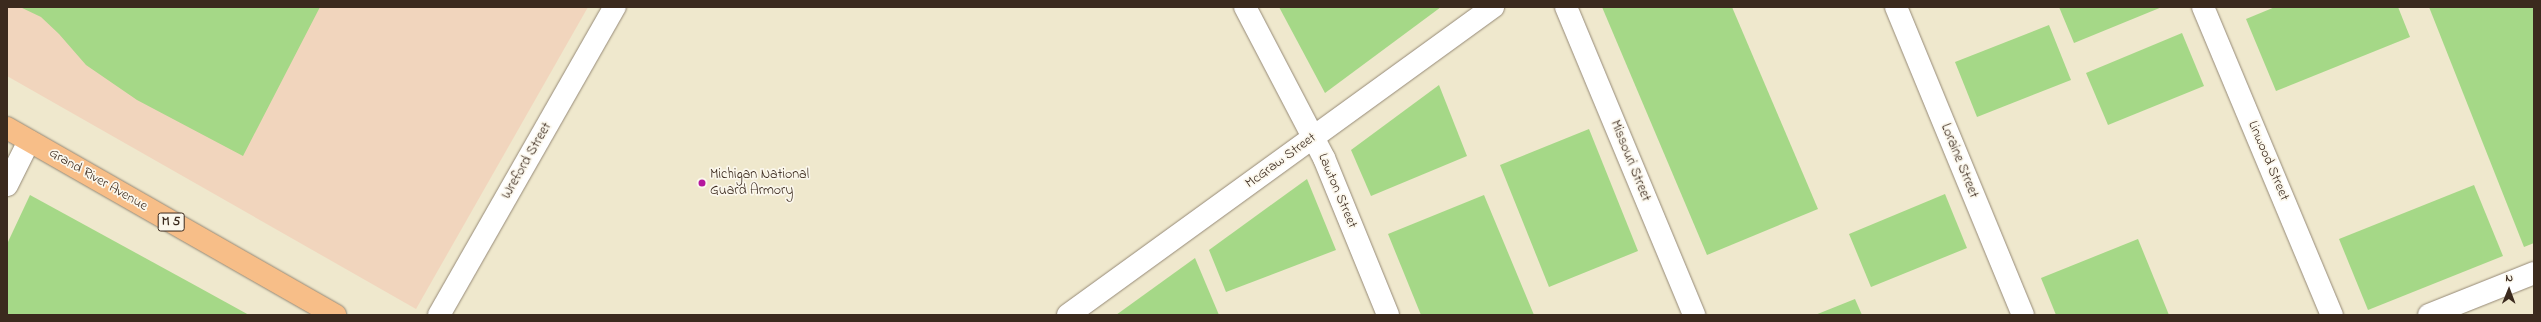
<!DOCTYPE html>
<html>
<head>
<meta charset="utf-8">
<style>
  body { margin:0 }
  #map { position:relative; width:2541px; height:322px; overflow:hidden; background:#efe8cd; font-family:"Indie Flower",sans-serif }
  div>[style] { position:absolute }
  .built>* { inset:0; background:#f1d5bd }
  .green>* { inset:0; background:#a5d887 }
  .roads { filter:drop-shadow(0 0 1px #958976) drop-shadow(0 0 1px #958976) }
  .minor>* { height:22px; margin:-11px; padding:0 11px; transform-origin:11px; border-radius:11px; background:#fff }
  .major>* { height:22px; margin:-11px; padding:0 11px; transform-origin:11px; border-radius:11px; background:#f7be88 }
  .dots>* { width:11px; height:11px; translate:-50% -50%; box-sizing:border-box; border:2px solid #fbf7ec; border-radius:50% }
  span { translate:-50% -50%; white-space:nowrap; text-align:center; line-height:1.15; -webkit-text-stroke:3.5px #fbf7ec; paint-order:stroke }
  .shield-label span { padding:1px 3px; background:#fbf7ec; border:1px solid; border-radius:3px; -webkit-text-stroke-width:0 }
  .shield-label { font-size:13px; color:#3b2a1e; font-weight:700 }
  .street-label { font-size:14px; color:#3b2a1e }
  .poi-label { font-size:14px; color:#3b2a1e }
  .left { translate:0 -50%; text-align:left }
  .frame { position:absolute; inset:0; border:8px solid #3b2a1e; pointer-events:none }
  .north { position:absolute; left:2489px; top:270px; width:40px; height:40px; -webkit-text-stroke:3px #fbf7ec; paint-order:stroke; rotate:1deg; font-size:11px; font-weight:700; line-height:16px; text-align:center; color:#3b2a1e }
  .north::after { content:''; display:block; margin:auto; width:14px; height:18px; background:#3b2a1e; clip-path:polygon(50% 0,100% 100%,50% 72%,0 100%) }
</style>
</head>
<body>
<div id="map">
  <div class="built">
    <div style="clip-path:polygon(7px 7px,588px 7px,416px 309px,7px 76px)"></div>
  </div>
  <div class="green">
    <div style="clip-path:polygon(20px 7px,320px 7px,243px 156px,137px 100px,86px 65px,59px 34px,41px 17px)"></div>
    <div style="clip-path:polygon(1279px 7px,1441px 7px,1325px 93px)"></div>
    <div style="clip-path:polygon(1602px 7px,1732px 7px,1818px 209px,1707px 255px)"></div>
    <div style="clip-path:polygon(2059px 7px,2162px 7px,2074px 43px)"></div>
    <div style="clip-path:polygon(2275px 7px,2398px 7px,2410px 37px,2276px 91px,2246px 19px)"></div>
    <div style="clip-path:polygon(2429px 7px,2534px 7px,2534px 243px,2524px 247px)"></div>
    <div style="clip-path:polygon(2049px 25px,2071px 80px,1977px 117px,1955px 62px)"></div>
    <div style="clip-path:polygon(2182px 33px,2204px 86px,2108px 125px,2086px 73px)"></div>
    <div style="clip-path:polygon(1439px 85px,1467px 156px,1371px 196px,1351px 150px)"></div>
    <div style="clip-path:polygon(1589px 129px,1638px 251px,1549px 287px,1500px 165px)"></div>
    <div style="clip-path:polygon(1307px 179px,1336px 250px,1226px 292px,1209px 250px)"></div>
    <div style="clip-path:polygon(2474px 185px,2503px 256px,2368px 310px,2339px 239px)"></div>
    <div style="clip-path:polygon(1945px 194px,1967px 248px,1871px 287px,1849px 234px)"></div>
    <div style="clip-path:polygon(30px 195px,200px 288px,249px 315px,7px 315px,7px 244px)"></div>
    <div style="clip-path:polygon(1484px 195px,1534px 315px,1421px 315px,1388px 234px)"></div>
    <div style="clip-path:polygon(2138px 239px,2169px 315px,2056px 315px,2041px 278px)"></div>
    <div style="clip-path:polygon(1195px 258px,1219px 315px,1116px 315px)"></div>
    <div style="clip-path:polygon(1855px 299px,1862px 315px,1815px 315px)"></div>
  </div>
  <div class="roads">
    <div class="minor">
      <div style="left:1245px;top:7px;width:170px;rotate:62.4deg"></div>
      <div style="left:1324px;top:158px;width:170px;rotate:67.8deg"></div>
      <div style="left:1566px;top:7px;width:334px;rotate:67.4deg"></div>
      <div style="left:1896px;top:7px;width:333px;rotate:67.6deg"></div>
      <div style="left:2203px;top:7px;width:334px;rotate:67.3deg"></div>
      <div style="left:7px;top:185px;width:49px;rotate:-63.4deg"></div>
      <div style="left:439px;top:315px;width:355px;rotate:-60.3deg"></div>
      <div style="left:1068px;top:315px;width:525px;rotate:-35.93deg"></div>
      <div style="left:2429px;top:315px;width:113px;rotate:-21.8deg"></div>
    </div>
    <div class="major">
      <div style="left:7px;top:128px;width:378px;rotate:29.7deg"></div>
    </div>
  </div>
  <div class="dots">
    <div style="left:702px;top:183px;background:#b5179e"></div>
  </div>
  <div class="shield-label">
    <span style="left:171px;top:222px">M 5</span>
  </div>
  <div class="street-label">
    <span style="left:527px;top:161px;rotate:-60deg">Wreford Street</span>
    <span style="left:1281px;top:161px;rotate:-36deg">McGraw Street</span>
    <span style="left:1630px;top:161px;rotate:68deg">Missouri Street</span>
    <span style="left:1959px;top:161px;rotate:68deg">Loraine Street</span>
    <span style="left:2268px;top:161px;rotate:67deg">Linwood Street</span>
    <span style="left:98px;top:180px;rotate:30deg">Grand River Avenue</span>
    <span style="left:1337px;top:191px;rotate:67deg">Lawton Street</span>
  </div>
  <div class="poi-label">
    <span class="left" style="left:710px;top:183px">Michigan National<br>Guard Armory</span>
  </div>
  <div class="frame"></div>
  <div class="north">N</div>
</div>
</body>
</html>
